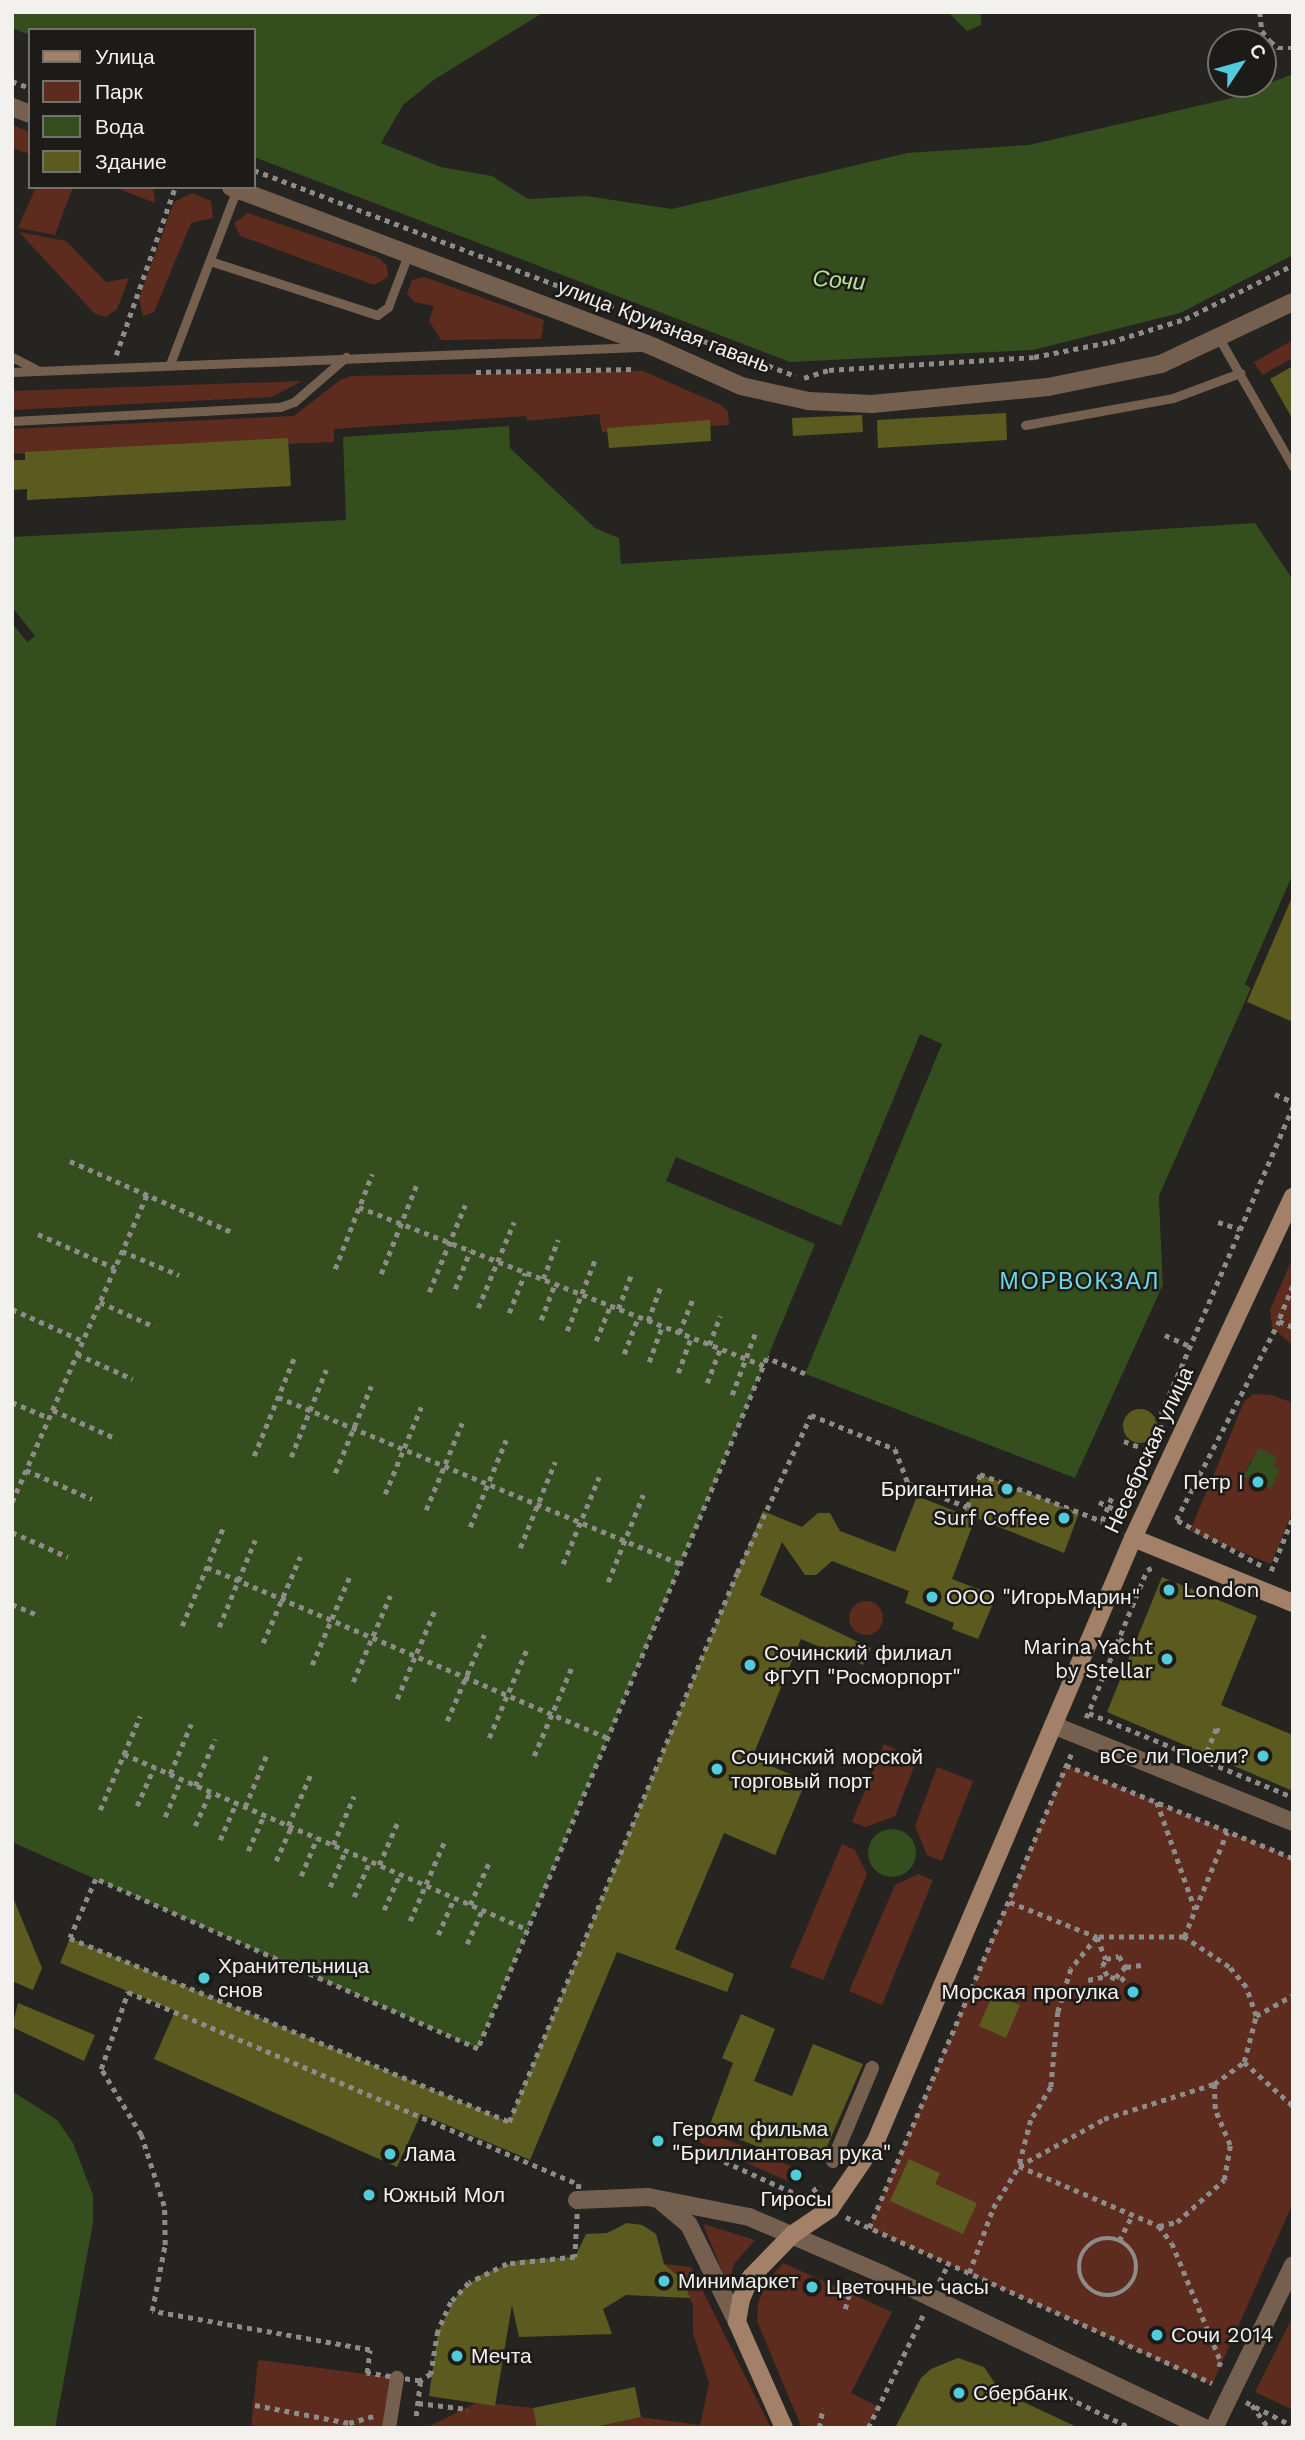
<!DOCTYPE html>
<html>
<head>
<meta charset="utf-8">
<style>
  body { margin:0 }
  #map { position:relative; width:1305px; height:2440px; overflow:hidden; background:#262421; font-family:"Work Sans",sans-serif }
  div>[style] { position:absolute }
  .green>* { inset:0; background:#5e2b1f }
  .round { border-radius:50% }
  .water>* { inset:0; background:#344e1d }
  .pier>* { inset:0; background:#262421 }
  .building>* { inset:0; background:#5c5b1f }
  .path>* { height:4.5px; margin-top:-2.25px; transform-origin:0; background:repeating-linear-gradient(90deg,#8d8c89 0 5px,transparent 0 10px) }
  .path>.ring { margin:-2.25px; padding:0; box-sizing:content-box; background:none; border:4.5px solid #8d8c89; border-radius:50% }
  .service>* { height:9px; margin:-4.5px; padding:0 4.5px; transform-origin:4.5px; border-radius:4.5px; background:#756050 }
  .pedestrian>* { height:14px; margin:-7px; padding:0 7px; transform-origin:7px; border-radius:7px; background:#756050 }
  .minor>* { height:18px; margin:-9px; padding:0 9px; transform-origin:9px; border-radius:9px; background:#756050 }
  .secondary>* { height:18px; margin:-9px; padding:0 9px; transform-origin:9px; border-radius:9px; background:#a28168 }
  .dots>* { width:19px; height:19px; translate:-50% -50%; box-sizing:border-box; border:4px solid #1d1b18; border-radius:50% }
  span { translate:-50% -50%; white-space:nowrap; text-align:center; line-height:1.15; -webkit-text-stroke:5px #1d1b18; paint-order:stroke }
  .street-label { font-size:21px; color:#f2f1ee }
  .poi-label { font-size:21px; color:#f2f1ee }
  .right { translate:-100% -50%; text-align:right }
  .left { translate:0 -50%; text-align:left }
  .water-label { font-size:23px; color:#b7e397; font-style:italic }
  .neighbourhood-label { font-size:23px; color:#6dd8e5; letter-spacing:2px }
  .frame { position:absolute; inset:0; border:14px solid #f2f1ee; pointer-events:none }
  .legend { position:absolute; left:28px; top:28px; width:228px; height:161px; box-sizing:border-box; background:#1d1b18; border:2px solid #72716e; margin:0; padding:9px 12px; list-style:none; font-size:21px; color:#f2f1ee }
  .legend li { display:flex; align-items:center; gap:14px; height:35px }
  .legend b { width:35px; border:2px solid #72716e }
  .north { position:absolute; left:1207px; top:28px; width:70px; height:70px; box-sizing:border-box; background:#1d1b18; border:2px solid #72716e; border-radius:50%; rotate:54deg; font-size:19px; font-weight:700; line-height:28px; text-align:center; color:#f2f1ee }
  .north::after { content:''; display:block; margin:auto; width:24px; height:32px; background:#52cbda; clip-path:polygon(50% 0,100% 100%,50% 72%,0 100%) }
</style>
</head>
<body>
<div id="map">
  <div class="green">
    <div style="clip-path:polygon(12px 125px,30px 132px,30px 154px,12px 148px)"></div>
    <div style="clip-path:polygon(36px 187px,73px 187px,55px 235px,18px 228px)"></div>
    <div style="clip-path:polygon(114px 187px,153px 187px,155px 203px)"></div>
    <div style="clip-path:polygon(192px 193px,211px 201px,213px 218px,191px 223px,154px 312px,143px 316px,139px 298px,174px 202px)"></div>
    <div style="clip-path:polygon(248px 213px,379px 258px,387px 266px,388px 277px,374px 285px,240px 236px,234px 223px)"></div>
    <div style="clip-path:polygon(19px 232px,66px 241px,106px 282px,129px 278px,117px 309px,106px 317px,95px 314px)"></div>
    <div style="clip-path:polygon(424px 277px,544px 320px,541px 339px,441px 340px,429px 321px,434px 306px,414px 302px,407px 294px,412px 280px)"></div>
    <div style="clip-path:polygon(1293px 340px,1293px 358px,1262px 375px,1254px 362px)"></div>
    <div style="clip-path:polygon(643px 371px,721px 405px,728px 412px,729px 425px,602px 432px,599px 414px,527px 421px,526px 416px,334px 429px,334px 442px,12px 454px,12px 429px,294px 416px,340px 380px,352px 376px)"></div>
    <div style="clip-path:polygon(302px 381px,272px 397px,12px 410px,12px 391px)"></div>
    <div style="clip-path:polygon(1293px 1257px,1293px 1346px,1272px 1327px,1270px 1310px)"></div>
    <div style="clip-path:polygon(evenodd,1253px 1394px,1272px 1395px,1293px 1403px,1293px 1511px,1271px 1564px,1190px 1531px,1244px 1402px,1253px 1394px,1251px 1460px,1273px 1466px,1280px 1469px,1243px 1476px,1251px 1460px)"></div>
    <div class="round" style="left:849px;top:1601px;width:34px;height:34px"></div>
    <div style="clip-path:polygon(884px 1744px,917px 1759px,895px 1816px,866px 1827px,852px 1822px)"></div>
    <div style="clip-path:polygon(1066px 1765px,1293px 1858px,1293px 2203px,1212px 2385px,869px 2228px)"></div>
    <div style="clip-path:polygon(937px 1767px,973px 1781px,942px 1861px,927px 1855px,915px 1826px)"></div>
    <div style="clip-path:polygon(842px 1844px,855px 1850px,867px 1874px,823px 1980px,790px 1967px)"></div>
    <div style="clip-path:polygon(918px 1874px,933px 1880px,882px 2005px,849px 1991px,895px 1885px)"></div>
    <div style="clip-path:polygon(699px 2128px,798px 2169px,792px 2183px,694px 2140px)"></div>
    <div style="clip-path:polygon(703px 2224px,755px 2240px,734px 2264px,728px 2285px)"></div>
    <div style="clip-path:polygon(783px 2263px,892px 2312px,851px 2393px,879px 2407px,868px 2428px,801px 2426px,757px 2321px,758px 2303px,767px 2281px)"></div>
    <div style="clip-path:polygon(664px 2264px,691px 2267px,771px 2428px,591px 2428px,641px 2417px,700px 2425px,709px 2383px,693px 2333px,693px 2306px,683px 2280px)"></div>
    <div style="clip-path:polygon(1293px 2316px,1293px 2410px,1255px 2392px)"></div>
    <div style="clip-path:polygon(258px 2360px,397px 2378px,390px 2428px,251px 2428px)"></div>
    <div style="clip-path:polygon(478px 2402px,533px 2408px,537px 2428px,426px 2428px)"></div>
  </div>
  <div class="water">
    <div style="clip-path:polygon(12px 12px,544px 12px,435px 79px,403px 105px,381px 143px,441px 167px,492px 176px,528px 199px,586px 196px,672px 209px,907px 153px,1029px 145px,1232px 98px,1293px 74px,1293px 255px,1180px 313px,1033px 350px,790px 362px,254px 157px,254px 30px,30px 30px,30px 35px,12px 28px)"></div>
    <div style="clip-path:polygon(948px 12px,981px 12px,981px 25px,967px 31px)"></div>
    <div style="clip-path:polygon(509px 426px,510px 448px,595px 528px,619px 538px,621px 564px,1255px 523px,1293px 580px,1293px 874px,1245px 984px,1251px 988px,1159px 1196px,1163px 1285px,1075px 1479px,767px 1359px,478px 2049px,12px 1842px,12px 537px,346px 520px,343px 437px)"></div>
    <div style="clip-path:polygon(1259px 1448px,1277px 1457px,1273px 1466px,1280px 1469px,1271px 1489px,1243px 1476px)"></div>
    <div class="round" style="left:868px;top:1829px;width:48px;height:48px"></div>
    <div style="clip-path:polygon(12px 2091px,57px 2120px,73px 2143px,93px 2195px,93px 2223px,55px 2428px,12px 2428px)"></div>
  </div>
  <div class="pier">
    <div style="clip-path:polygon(12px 607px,35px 636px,27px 642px,12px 623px)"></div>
    <div style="clip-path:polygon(1293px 874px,1249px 983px,1254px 989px,1162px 1197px,1166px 1286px,1078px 1481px,769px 1363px,481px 2052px,94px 1882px,96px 1879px,478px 2049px,815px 1244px,666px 1181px,676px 1157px,841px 1226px,920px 1034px,942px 1044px,805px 1374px,1075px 1478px,1163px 1285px,1159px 1196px,1251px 988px,1245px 984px)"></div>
  </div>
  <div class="building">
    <div style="clip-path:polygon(1293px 366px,1293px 420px,1270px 379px)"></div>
    <div style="clip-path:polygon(1006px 413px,1007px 440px,878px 448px,877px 420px)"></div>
    <div style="clip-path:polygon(862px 415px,863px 432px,793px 436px,792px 418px)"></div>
    <div style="clip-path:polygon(710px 420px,711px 441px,609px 448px,607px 428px)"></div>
    <div style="clip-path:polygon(288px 438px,291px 486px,27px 500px,27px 489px,12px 490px,12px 460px,25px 460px,25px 452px)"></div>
    <div style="clip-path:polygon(1293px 895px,1293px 1022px,1247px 1002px)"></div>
    <div class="round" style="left:1123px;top:1409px;width:34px;height:34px"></div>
    <div style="clip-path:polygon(980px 1474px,1079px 1513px,1064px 1553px,964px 1513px)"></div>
    <div style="clip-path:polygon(917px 1496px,975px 1519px,952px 1579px,996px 1596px,978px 1639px,952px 1629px,954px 1623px,905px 1603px,909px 1591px,832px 1561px,816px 1575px,805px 1575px,782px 1542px,760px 1595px,871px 1648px,863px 1665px,801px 1639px,752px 1758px,806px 1781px,775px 1855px,724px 1833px,675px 1949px,734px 1974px,727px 1992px,617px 1952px,530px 2160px,421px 2114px,397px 2167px,154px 2059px,175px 2011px,60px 1963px,70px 1938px,509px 2122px,763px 1511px,802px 1527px,818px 1513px,830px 1513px,840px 1531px,895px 1552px)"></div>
    <div style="clip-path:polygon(1162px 1577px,1257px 1616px,1221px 1705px,1293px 1735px,1293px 1791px,1107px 1712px)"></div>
    <div style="clip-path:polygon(12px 1895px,42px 1968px,33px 1990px,12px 1981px)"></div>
    <div style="clip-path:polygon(993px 1994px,1020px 2005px,1006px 2038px,979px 2026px)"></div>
    <div style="clip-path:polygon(18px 2003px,95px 2035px,84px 2061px,12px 2027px)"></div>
    <div style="clip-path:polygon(741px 2014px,775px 2029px,754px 2081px,792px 2096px,813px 2044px,863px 2064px,826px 2149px,809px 2160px,788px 2159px,709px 2127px,733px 2063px,722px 2058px)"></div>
    <div style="clip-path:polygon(909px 2159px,940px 2173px,935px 2184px,977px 2203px,963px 2234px,890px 2201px)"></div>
    <div style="clip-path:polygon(627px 2223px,642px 2225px,656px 2234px,664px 2264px,683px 2280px,690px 2298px,626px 2295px,603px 2309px,612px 2334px,519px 2337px,512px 2305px,495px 2406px,429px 2396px,438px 2331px,459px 2292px,481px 2275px,520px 2260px,575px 2257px,586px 2234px,607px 2233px)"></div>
    <div style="clip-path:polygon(958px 2358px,984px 2367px,1000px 2391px,1079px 2428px,895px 2428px,921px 2378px,931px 2369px)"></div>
    <div style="clip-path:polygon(635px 2387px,641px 2417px,591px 2428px,537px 2428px,533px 2408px)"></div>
  </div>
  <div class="path">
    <div style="left:1260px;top:12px;width:19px;rotate:84deg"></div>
    <div style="left:1262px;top:31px;width:13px;rotate:51deg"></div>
    <div style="left:1270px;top:41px;width:11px;rotate:41deg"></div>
    <div style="left:1278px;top:48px;width:15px"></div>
    <div style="left:12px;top:81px;width:19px;rotate:21deg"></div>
    <div style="left:254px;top:170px;width:580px;rotate:20.81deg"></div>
    <div style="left:116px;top:355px;width:178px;rotate:-70.6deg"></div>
    <div style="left:476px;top:372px;width:160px;rotate:-1.1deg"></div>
    <div style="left:804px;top:378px;width:26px;rotate:-18deg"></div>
    <div style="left:829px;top:370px;width:205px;rotate:-3.6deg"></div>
    <div style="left:1034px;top:357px;width:77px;rotate:-11.2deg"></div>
    <div style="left:1110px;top:342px;width:78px;rotate:-17deg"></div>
    <div style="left:1185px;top:319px;width:121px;rotate:-26.6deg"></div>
    <div style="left:1275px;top:1094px;width:20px;rotate:24deg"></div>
    <div style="left:70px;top:1161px;width:177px;rotate:23.7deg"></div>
    <div style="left:359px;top:1207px;width:435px;rotate:21.4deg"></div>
    <div style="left:1218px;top:1222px;width:23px;rotate:18deg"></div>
    <div style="left:38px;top:1234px;width:84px;rotate:23.8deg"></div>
    <div style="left:122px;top:1251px;width:62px;rotate:22.8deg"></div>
    <div style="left:335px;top:1269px;width:102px;rotate:-68.7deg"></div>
    <div style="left:381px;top:1274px;width:95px;rotate:-68.3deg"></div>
    <div style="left:543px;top:1279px;width:42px;rotate:-69deg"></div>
    <div style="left:1293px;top:1286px;width:38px;rotate:112deg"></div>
    <div style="left:1279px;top:1321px;width:15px;rotate:23deg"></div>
    <div style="left:455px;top:1289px;width:41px;rotate:-68.5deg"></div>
    <div style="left:429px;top:1292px;width:94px;rotate:-67.5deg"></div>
    <div style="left:100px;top:1302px;width:60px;rotate:24.4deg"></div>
    <div style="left:478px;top:1308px;width:93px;rotate:-67.3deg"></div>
    <div style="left:12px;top:1309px;width:78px;rotate:24.3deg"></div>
    <div style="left:618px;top:1309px;width:39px;rotate:-69deg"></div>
    <div style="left:509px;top:1313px;width:43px;rotate:-68.2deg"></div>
    <div style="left:541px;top:1320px;width:39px;rotate:-69deg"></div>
    <div style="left:648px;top:1321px;width:35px;rotate:-70deg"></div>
    <div style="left:567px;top:1331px;width:79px;rotate:-68.6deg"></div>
    <div style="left:679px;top:1333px;width:35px;rotate:-68deg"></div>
    <div style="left:1165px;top:1335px;width:27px;rotate:24deg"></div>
    <div style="left:596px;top:1341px;width:38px;rotate:-68deg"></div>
    <div style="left:709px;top:1345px;width:31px;rotate:-69deg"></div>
    <div style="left:77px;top:1354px;width:61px;rotate:24.1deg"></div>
    <div style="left:624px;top:1354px;width:40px;rotate:-69deg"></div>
    <div style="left:649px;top:1362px;width:37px;rotate:-70deg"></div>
    <div style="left:678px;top:1373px;width:37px;rotate:-70deg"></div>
    <div style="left:805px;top:1374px;width:41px;rotate:-157.2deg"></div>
    <div style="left:767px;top:1358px;width:749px;rotate:112.7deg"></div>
    <div style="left:478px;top:2049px;width:418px;rotate:-156deg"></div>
    <div style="left:96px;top:1879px;width:64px;rotate:113.8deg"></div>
    <div style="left:70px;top:1938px;width:476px;rotate:22.7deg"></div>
    <div style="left:509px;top:2122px;width:594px;rotate:-67.45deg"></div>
    <div style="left:737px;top:1573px;width:174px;rotate:-64.9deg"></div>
    <div style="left:811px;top:1415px;width:91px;rotate:22deg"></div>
    <div style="left:895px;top:1449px;width:36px;rotate:69deg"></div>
    <div style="left:908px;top:1483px;width:64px;rotate:22.1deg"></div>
    <div style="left:967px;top:1507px;width:35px;rotate:-68deg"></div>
    <div style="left:980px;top:1474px;width:131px;rotate:21.1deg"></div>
    <div style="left:1102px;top:1521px;width:27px;rotate:-68deg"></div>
    <div style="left:707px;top:1383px;width:36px;rotate:-69deg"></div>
    <div style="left:732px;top:1395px;width:68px;rotate:-69.4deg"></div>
    <div style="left:278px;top:1397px;width:436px;rotate:22.5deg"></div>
    <div style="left:12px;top:1402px;width:40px;rotate:23.4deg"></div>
    <div style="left:53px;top:1410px;width:70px;rotate:24.4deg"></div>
    <div style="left:1160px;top:1430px;width:16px;rotate:-86deg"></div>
    <div style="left:1161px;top:1414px;width:335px;rotate:-66.8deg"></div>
    <div style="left:1124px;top:1441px;width:25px;rotate:21deg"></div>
    <div style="left:254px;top:1456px;width:106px;rotate:-67.8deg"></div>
    <div style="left:291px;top:1457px;width:94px;rotate:-68.1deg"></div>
    <div style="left:26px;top:1470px;width:72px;rotate:23.7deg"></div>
    <div style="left:335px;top:1473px;width:94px;rotate:-67.5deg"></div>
    <div style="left:385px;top:1494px;width:94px;rotate:-67.5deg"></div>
    <div style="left:1128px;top:1495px;width:60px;rotate:-63.4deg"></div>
    <div style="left:12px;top:1502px;width:335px;rotate:-66.3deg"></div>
    <div style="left:1099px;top:1502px;width:24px;rotate:24deg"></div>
    <div style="left:426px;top:1510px;width:94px;rotate:-67.5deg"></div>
    <div style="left:470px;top:1527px;width:94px;rotate:-67.5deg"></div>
    <div style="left:12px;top:1532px;width:61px;rotate:24.1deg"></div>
    <div style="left:520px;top:1548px;width:93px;rotate:-67.9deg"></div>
    <div style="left:563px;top:1564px;width:94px;rotate:-67.5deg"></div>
    <div style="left:1261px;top:1566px;width:97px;rotate:-151.6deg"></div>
    <div style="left:1176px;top:1520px;width:224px;rotate:-62.6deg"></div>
    <div style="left:207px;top:1567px;width:436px;rotate:23.1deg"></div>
    <div style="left:1271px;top:1571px;width:58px;rotate:-67.8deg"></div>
    <div style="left:608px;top:1582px;width:94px;rotate:-68.1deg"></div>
    <div style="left:12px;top:1604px;width:30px;rotate:23deg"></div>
    <div style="left:182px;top:1626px;width:106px;rotate:-67.3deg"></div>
    <div style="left:219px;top:1627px;width:94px;rotate:-67.5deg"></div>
    <div style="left:1119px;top:1639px;width:17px;rotate:25deg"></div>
    <div style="left:263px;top:1643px;width:94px;rotate:-66.7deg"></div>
    <div style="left:312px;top:1665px;width:95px;rotate:-67deg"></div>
    <div style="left:353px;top:1682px;width:94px;rotate:-66.7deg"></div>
    <div style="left:397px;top:1699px;width:95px;rotate:-67deg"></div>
    <div style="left:1089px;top:1713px;width:221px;rotate:22.4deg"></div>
    <div style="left:1086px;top:1718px;width:160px;rotate:-67.6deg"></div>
    <div style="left:1147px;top:1570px;width:5px;rotate:-22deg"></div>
    <div style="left:447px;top:1721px;width:94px;rotate:-66.7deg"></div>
    <div style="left:489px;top:1738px;width:95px;rotate:-67deg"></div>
    <div style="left:124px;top:1754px;width:441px;rotate:23.5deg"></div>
    <div style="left:534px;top:1756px;width:95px;rotate:-67deg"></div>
    <div style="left:1203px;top:1761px;width:35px;rotate:-68deg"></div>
    <div style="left:1216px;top:1729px;width:4px;rotate:27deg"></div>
    <div style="left:1066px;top:1765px;width:245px;rotate:22.3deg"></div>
    <div style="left:170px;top:1774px;width:54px;rotate:-67.2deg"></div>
    <div style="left:195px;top:1786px;width:51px;rotate:-66.9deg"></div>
    <div style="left:1157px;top:1802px;width:114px;rotate:70.4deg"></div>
    <div style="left:137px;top:1806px;width:43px;rotate:-66.4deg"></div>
    <div style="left:245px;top:1807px;width:55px;rotate:-67.6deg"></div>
    <div style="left:100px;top:1810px;width:102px;rotate:-66.9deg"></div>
    <div style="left:165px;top:1817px;width:41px;rotate:-67.2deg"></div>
    <div style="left:195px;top:1826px;width:37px;rotate:-66deg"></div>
    <div style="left:288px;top:1826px;width:55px;rotate:-66.3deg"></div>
    <div style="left:220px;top:1840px;width:40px;rotate:-66.6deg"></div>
    <div style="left:333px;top:1845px;width:53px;rotate:-66.8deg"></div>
    <div style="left:248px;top:1851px;width:39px;rotate:-66deg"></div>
    <div style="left:276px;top:1861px;width:37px;rotate:-66deg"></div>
    <div style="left:379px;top:1865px;width:50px;rotate:-66.5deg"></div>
    <div style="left:301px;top:1876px;width:41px;rotate:-67.2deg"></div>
    <div style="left:330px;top:1887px;width:39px;rotate:-67deg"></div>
    <div style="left:354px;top:1897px;width:39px;rotate:-66deg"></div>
    <div style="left:1010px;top:1902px;width:94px;rotate:21.9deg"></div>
    <div style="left:1097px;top:1937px;width:24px;rotate:68deg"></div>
    <div style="left:470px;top:1905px;width:49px;rotate:-66deg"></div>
    <div style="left:384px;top:1910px;width:39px;rotate:-66deg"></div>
    <div style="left:410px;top:1921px;width:88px;rotate:-66.6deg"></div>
    <div style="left:438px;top:1935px;width:40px;rotate:-66.6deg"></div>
    <div style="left:1184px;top:1937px;width:87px;rotate:180deg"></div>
    <div style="left:1097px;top:1937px;width:41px;rotate:129.1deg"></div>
    <div style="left:1071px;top:1969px;width:45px;rotate:106.8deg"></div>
    <div style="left:1058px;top:2012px;width:75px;rotate:95.3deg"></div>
    <div style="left:1051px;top:2087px;width:39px;rotate:121deg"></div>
    <div style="left:1031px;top:2120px;width:48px;rotate:104.6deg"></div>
    <div style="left:1019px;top:2166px;width:152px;rotate:23.2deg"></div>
    <div style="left:1159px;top:2226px;width:18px;rotate:-13deg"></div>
    <div style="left:1177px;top:2222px;width:63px;rotate:-41.8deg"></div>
    <div style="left:1224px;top:2180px;width:36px;rotate:-80deg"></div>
    <div style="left:1230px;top:2145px;width:39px;rotate:-113deg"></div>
    <div style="left:1215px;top:2109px;width:25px;rotate:-92deg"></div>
    <div style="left:1214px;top:2084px;width:37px;rotate:-36deg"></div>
    <div style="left:1244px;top:2062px;width:48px;rotate:-75.4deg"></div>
    <div style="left:1256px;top:2016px;width:31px;rotate:-109deg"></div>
    <div style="left:1246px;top:1987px;width:26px;rotate:-130deg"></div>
    <div style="left:1229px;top:1967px;width:54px;rotate:-146.3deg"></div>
    <div style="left:1184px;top:1937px;width:113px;rotate:-67.7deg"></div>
    <div style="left:467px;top:1944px;width:37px;rotate:-66deg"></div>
    <div style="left:1119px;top:1956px;width:13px;rotate:58deg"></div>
    <div style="left:1126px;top:1967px;width:16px;rotate:133deg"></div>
    <div style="left:1115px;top:1979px;width:9px;rotate:-159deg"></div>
    <div style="left:1107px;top:1976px;width:11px;rotate:-117deg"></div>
    <div style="left:1102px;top:1966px;width:8px;rotate:-60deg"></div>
    <div style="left:1106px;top:1959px;width:13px;rotate:-13deg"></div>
    <div style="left:1126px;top:1967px;width:15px;rotate:-8deg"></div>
    <div style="left:1121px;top:1977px;width:11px;rotate:49deg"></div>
    <div style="left:1088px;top:1980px;width:19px;rotate:-12deg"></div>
    <div style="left:128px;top:1992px;width:490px;rotate:23.1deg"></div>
    <div style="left:579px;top:2184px;width:73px;rotate:93.1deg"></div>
    <div style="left:575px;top:2257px;width:68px;rotate:174.1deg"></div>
    <div style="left:507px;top:2264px;width:42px;rotate:153.4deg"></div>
    <div style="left:469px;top:2283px;width:26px;rotate:133deg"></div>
    <div style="left:451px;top:2302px;width:32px;rotate:114deg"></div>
    <div style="left:438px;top:2331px;width:44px;rotate:99.2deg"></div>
    <div style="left:431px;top:2374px;width:13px;rotate:148deg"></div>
    <div style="left:420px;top:2381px;width:54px;rotate:-171.4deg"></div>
    <div style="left:367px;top:2373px;width:23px;rotate:-83deg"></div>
    <div style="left:370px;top:2350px;width:221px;rotate:-169.9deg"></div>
    <div style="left:152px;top:2311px;width:67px;rotate:-78.9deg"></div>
    <div style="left:165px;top:2245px;width:39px;rotate:-91deg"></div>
    <div style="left:164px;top:2206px;width:75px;rotate:-107.9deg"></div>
    <div style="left:141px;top:2135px;width:77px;rotate:-121.2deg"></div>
    <div style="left:101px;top:2069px;width:82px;rotate:-70.7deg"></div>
    <div style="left:1256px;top:2016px;width:43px;rotate:-29.6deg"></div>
    <div style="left:1244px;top:2062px;width:66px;rotate:41.9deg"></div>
    <div style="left:688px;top:2145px;width:131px;rotate:24.4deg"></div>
    <div style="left:805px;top:2198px;width:20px;rotate:-41deg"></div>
    <div style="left:846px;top:2217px;width:402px;rotate:24.4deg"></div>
    <div style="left:1159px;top:2226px;width:21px;rotate:53deg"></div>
    <div style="left:1172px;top:2243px;width:129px;rotate:67.6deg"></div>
    <div style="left:1221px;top:2362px;width:8px;rotate:113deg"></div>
    <div style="left:869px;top:2228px;width:517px;rotate:-66.9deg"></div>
    <div class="ring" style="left:1079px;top:2238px;width:53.5px;height:53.5px"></div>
    <div style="left:1119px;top:2241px;width:29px;rotate:-63deg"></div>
    <div style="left:969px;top:2273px;width:69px;rotate:-69.7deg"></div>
    <div style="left:993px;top:2208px;width:49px;rotate:-58.2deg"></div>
    <div style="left:1019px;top:2166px;width:97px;rotate:-28.9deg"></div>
    <div style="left:1104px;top:2119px;width:115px;rotate:-17.7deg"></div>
    <div style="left:939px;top:2282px;width:20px;rotate:-63deg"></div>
    <div style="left:845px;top:2309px;width:27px;rotate:-75deg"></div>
    <div style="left:1050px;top:2389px;width:90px;rotate:25.7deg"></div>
    <div style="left:1246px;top:2402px;width:53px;rotate:27.1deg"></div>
    <div style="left:418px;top:2403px;width:50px;rotate:6.8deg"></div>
    <div style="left:255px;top:2405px;width:96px;rotate:10.8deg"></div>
    <div style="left:349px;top:2423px;width:26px;rotate:-16deg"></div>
    <div style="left:1252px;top:2405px;width:29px;rotate:54deg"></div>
    <div style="left:416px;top:2416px;width:35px;rotate:-83deg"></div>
    <div style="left:819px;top:2428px;width:20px;rotate:-79deg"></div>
    <div style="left:868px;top:2428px;width:126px;rotate:-64deg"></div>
  </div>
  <div class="service">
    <div style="left:210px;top:261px;width:176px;rotate:17.9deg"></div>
    <div style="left:377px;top:315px;width:14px;rotate:-36deg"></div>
    <div style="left:388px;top:307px;width:59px;rotate:-69.1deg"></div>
    <div style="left:1220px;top:340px;width:146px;rotate:60.1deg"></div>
    <div style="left:12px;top:357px;width:29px;rotate:27deg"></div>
    <div style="left:170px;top:364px;width:187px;rotate:-69.1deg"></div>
    <div style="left:12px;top:372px;width:628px;rotate:-2.28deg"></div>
    <div style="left:12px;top:421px;width:268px;rotate:-3deg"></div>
    <div style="left:280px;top:407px;width:15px;rotate:-20deg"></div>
    <div style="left:294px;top:402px;width:69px;rotate:-40.9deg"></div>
    <div style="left:1025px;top:425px;width:150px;rotate:-10.3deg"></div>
    <div style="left:1173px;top:398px;width:72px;rotate:-20.5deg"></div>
  </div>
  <div class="pedestrian">
    <div style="left:833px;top:2161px;width:101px;rotate:-67.2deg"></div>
    <div style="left:389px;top:2428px;width:51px;rotate:-80.9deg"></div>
  </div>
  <div class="minor">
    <div style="left:12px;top:107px;width:19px;rotate:21deg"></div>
    <div style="left:231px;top:187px;width:452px;rotate:20.7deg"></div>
    <div style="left:654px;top:347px;width:95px;rotate:24.1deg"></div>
    <div style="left:741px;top:386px;width:69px;rotate:12.6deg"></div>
    <div style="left:808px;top:401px;width:64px;rotate:2.7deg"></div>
    <div style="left:872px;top:404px;width:177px;rotate:-5.5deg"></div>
    <div style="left:1048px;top:387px;width:115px;rotate:-11.5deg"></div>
    <div style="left:1161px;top:364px;width:146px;rotate:-25.2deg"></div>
    <div style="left:1053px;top:1725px;width:259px;rotate:22deg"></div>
    <div style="left:577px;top:2200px;width:71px;rotate:-2.4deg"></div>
    <div style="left:648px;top:2197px;width:103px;rotate:11.2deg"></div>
    <div style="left:749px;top:2217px;width:147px;rotate:23.2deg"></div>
    <div style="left:884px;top:2275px;width:356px;rotate:25.5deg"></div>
    <div style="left:662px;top:2202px;width:35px;rotate:40deg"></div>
    <div style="left:689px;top:2225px;width:108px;rotate:63.7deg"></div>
    <div style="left:1214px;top:2428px;width:181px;rotate:-64.1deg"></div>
  </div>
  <div class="secondary">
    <div style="left:1133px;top:1538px;width:173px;rotate:22.1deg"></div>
    <div style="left:784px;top:2428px;width:116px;rotate:-113.9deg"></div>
    <div style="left:737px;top:2322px;width:23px;rotate:-80deg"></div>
    <div style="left:741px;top:2299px;width:24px;rotate:-66deg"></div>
    <div style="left:751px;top:2277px;width:60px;rotate:-45.7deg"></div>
    <div style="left:793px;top:2234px;width:45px;rotate:-34deg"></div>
    <div style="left:830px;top:2209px;width:80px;rotate:-55.7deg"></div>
    <div style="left:875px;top:2143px;width:658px;rotate:-66.9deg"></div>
    <div style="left:1133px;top:1538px;width:377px;rotate:-64.9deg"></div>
  </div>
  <div class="dots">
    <div style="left:1258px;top:1482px;background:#52cbda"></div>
    <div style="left:1007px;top:1489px;background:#52cbda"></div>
    <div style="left:1064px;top:1518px;background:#52cbda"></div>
    <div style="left:1169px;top:1590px;background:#52cbda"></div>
    <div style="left:932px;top:1597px;background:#52cbda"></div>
    <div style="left:1167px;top:1659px;background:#52cbda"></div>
    <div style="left:750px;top:1665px;background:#52cbda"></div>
    <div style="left:1263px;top:1756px;background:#52cbda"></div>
    <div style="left:717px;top:1769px;background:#52cbda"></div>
    <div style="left:204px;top:1978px;background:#52cbda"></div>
    <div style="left:1133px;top:1992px;background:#52cbda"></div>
    <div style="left:658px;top:2141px;background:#52cbda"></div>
    <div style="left:390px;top:2154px;background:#52cbda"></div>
    <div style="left:796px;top:2175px;background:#52cbda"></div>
    <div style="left:369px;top:2195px;background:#52cbda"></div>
    <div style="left:664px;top:2281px;background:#52cbda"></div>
    <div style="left:812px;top:2287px;background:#52cbda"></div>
    <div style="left:1157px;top:2335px;background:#52cbda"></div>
    <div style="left:457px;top:2356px;background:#52cbda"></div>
    <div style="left:959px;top:2393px;background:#52cbda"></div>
  </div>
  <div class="street-label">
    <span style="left:664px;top:326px;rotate:21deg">улица Круизная гавань</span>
    <span style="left:1149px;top:1450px;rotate:-65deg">Несебрская улица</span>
  </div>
  <div class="poi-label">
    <span class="right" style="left:1244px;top:1482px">Петр I</span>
    <span class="right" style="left:993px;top:1489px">Бригантина</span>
    <span class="right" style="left:1050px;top:1518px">Surf Coffee</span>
    <span class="left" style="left:1183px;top:1590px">London</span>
    <span class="left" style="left:946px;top:1597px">ООО "ИгорьМарин"</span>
    <span class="right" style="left:1153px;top:1659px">Marina Yacht<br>by Stellar</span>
    <span class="left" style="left:764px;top:1665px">Сочинский филиал<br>ФГУП "Росморпорт"</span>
    <span class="right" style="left:1249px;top:1756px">вСе ли Поели?</span>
    <span class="left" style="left:731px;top:1769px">Сочинский морской<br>торговый порт</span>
    <span class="left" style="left:218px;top:1978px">Хранительница<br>снов</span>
    <span class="right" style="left:1119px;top:1992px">Морская прогулка</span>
    <span class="left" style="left:672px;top:2141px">Героям фильма<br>"Бриллиантовая рука"</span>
    <span class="left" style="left:404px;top:2154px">Лама</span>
    <span class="left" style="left:383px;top:2195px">Южный Мол</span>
    <span style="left:796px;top:2199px">Гиросы</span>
    <span class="left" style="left:678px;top:2281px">Минимаркет</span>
    <span class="left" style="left:826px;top:2287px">Цветочные часы</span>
    <span class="left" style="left:1171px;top:2335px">Сочи 2014</span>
    <span class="left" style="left:471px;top:2356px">Мечта</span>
    <span class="left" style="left:973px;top:2393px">Сбербанк</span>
  </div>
  <div class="water-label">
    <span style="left:839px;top:281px;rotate:5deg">Сочи</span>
  </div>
  <div class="neighbourhood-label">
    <span style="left:1080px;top:1282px">МОРВОКЗАЛ</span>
  </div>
  <div class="frame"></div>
  <ul class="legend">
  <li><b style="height:9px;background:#a28168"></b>Улица</li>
  <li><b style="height:19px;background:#5e2b1f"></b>Парк</li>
  <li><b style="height:19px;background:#344e1d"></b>Вода</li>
  <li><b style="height:19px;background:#5c5b1f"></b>Здание</li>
  </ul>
  <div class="north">С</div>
</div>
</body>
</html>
